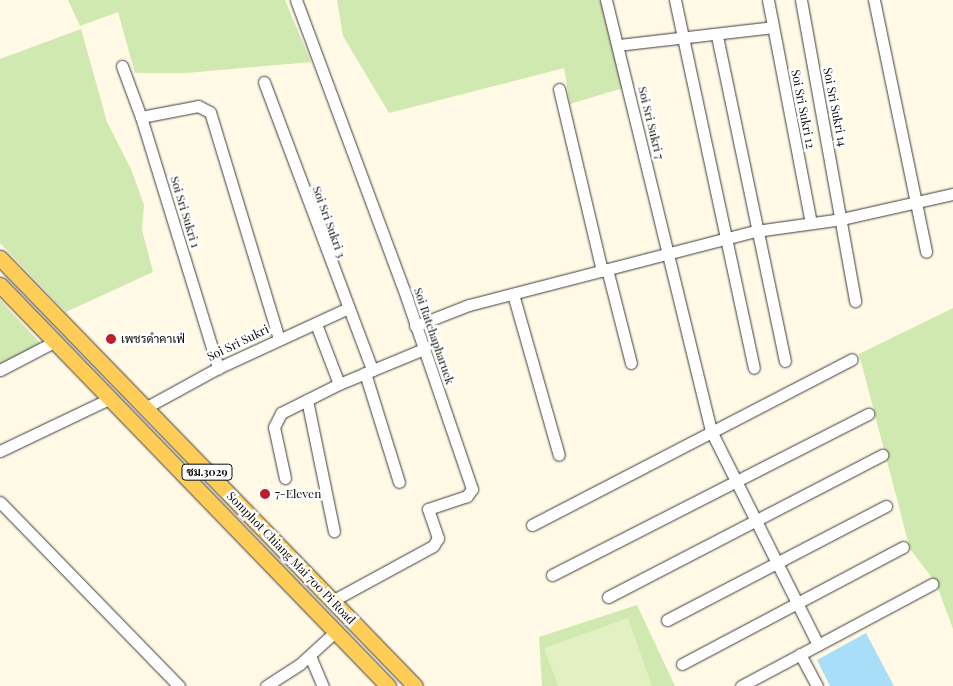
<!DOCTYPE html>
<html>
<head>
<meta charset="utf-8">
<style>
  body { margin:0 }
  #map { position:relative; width:953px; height:686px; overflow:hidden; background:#fff9e6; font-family:"Playfair Display",Sarabun,serif }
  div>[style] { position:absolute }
  .green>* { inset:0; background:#d0e9b0 }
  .pitch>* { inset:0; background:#e2f0c2 }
  .water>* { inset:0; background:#a9def8 }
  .roads { filter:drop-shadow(0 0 1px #3c3c3c) drop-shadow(0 0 1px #3c3c3c) }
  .minor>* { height:11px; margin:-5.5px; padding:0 5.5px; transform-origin:5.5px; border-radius:5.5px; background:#fff }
  .major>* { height:15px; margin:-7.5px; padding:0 7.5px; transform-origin:7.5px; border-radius:7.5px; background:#fecd57 }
  .dots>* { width:14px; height:14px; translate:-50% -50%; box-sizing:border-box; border:2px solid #fff; border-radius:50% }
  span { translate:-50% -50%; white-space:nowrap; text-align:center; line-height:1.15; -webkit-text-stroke:5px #fff; paint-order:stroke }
  .shield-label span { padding:1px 4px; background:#fff; border:1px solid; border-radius:4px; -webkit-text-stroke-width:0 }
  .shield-label { font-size:11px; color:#090909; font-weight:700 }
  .street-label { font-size:12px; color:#090909 }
  .poi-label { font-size:12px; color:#090909 }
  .left { translate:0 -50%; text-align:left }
</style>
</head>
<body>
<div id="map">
  <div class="green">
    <div style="clip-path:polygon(68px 0,285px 0,311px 62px,186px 73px,135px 73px,118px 12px,80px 26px)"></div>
    <div style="clip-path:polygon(337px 0,601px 0,623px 88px,570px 104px,564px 68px,389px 113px,343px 36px)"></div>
    <div style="clip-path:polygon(81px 29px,107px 122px,131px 169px,144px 205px,142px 230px,153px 272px,66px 312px,0 243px,0 59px)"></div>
    <div style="clip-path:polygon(0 300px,42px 345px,0 367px)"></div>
    <div style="clip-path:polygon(953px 308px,953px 629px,936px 583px,910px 549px,859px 354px)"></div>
    <div style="clip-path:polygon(637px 605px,675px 686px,542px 686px,539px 637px)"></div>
  </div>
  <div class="pitch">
    <div style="clip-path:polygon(628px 618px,652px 686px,558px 686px,544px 648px)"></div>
  </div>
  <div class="water">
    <div style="clip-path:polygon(866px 633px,894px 686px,830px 686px,817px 660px)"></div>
  </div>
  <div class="roads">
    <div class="minor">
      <div style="left:296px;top:0;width:319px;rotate:69.6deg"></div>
      <div style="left:407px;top:299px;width:201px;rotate:71.1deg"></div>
      <div style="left:472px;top:489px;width:9px;rotate:126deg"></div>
      <div style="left:467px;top:496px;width:41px;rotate:161.6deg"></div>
      <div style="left:428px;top:509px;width:31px;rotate:71deg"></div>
      <div style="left:438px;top:538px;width:9px;rotate:122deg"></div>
      <div style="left:433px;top:546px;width:115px;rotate:151.4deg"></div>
      <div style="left:606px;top:0;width:444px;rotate:76.3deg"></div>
      <div style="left:711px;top:431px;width:239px;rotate:63.4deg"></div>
      <div style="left:675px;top:0;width:376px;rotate:77.9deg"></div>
      <div style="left:768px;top:0;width:227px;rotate:79.1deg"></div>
      <div style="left:801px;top:0;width:306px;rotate:79.8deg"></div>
      <div style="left:874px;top:0;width:257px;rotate:78.3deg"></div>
      <div style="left:717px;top:36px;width:332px;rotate:78.2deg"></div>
      <div style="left:618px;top:45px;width:156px;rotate:-6.6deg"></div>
      <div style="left:122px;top:66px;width:54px;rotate:69.6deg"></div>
      <div style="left:141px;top:117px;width:263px;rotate:72.9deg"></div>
      <div style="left:264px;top:82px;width:308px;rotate:69.4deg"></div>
      <div style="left:559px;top:89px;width:187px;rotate:76.7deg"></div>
      <div style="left:141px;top:117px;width:58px;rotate:-10.9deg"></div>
      <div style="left:198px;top:106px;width:13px;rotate:27deg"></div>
      <div style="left:210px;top:112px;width:237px;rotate:73.1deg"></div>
      <div style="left:607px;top:269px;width:97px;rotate:75.7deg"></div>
      <div style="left:513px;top:294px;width:167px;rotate:74.1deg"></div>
      <div style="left:316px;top:324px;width:64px;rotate:69deg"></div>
      <div style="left:415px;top:326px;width:58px;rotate:-21.3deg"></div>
      <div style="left:469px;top:305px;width:296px;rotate:-14.5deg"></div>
      <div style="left:756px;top:231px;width:87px;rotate:-7.9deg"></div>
      <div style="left:842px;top:219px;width:114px;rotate:-12.7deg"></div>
      <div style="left:0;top:370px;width:61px;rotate:-27.4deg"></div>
      <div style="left:365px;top:373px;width:114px;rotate:72.7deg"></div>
      <div style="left:307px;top:400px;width:134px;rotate:78.4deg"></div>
      <div style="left:145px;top:408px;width:83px;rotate:-28.7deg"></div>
      <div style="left:218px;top:368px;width:141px;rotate:-24.7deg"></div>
      <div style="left:0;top:451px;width:121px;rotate:-25.5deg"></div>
      <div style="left:285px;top:478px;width:52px;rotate:-102.2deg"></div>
      <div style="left:274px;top:427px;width:16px;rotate:-63deg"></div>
      <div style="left:281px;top:413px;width:65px;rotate:-26.6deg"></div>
      <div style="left:339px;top:384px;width:92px;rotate:-22.4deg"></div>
      <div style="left:0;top:502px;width:257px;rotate:45.8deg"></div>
      <div style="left:532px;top:525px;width:360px;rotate:-27.4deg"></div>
      <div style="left:552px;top:575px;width:355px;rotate:-27deg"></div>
      <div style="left:608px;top:597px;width:309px;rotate:-27.4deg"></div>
      <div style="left:667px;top:620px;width:247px;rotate:-27.5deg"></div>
      <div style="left:800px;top:654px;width:36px;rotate:62deg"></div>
      <div style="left:310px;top:656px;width:33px;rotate:67deg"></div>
      <div style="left:682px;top:664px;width:250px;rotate:-27.9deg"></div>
      <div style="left:266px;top:686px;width:40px;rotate:-32.9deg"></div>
      <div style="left:300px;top:664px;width:47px;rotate:-42.4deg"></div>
      <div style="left:741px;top:686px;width:217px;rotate:-28.1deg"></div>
    </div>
    <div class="major">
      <div style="left:0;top:258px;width:596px;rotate:45.88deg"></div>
      <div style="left:0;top:285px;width:558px;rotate:45.94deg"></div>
    </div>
  </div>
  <div class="dots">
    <div style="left:111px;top:339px;background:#bc1e2d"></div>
    <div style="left:265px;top:494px;background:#bc1e2d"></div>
  </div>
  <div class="shield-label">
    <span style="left:207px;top:472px">ชม.3029</span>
  </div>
  <div class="street-label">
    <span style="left:835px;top:107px;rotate:79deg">Soi Sri Sukri 14</span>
    <span style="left:803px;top:109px;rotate:79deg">Soi Sri Sukri 12</span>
    <span style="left:651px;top:123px;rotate:76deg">Soi Sri Sukri 7</span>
    <span style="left:185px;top:212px;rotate:73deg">Soi Sri Sukri 1</span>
    <span style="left:329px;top:222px;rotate:70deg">Soi Sri Sukri 3</span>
    <span style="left:434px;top:336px;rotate:71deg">Soi Ratchapharuek</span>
    <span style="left:238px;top:343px;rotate:-26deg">Soi Sri Sukri</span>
    <span style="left:291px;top:558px;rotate:46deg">Somphot Chiang Mai 700 Pi Road</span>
  </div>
  <div class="poi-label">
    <span class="left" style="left:121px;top:339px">เพชรดำคาเฟ่</span>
    <span class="left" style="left:275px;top:494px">7-Eleven</span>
  </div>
</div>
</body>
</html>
